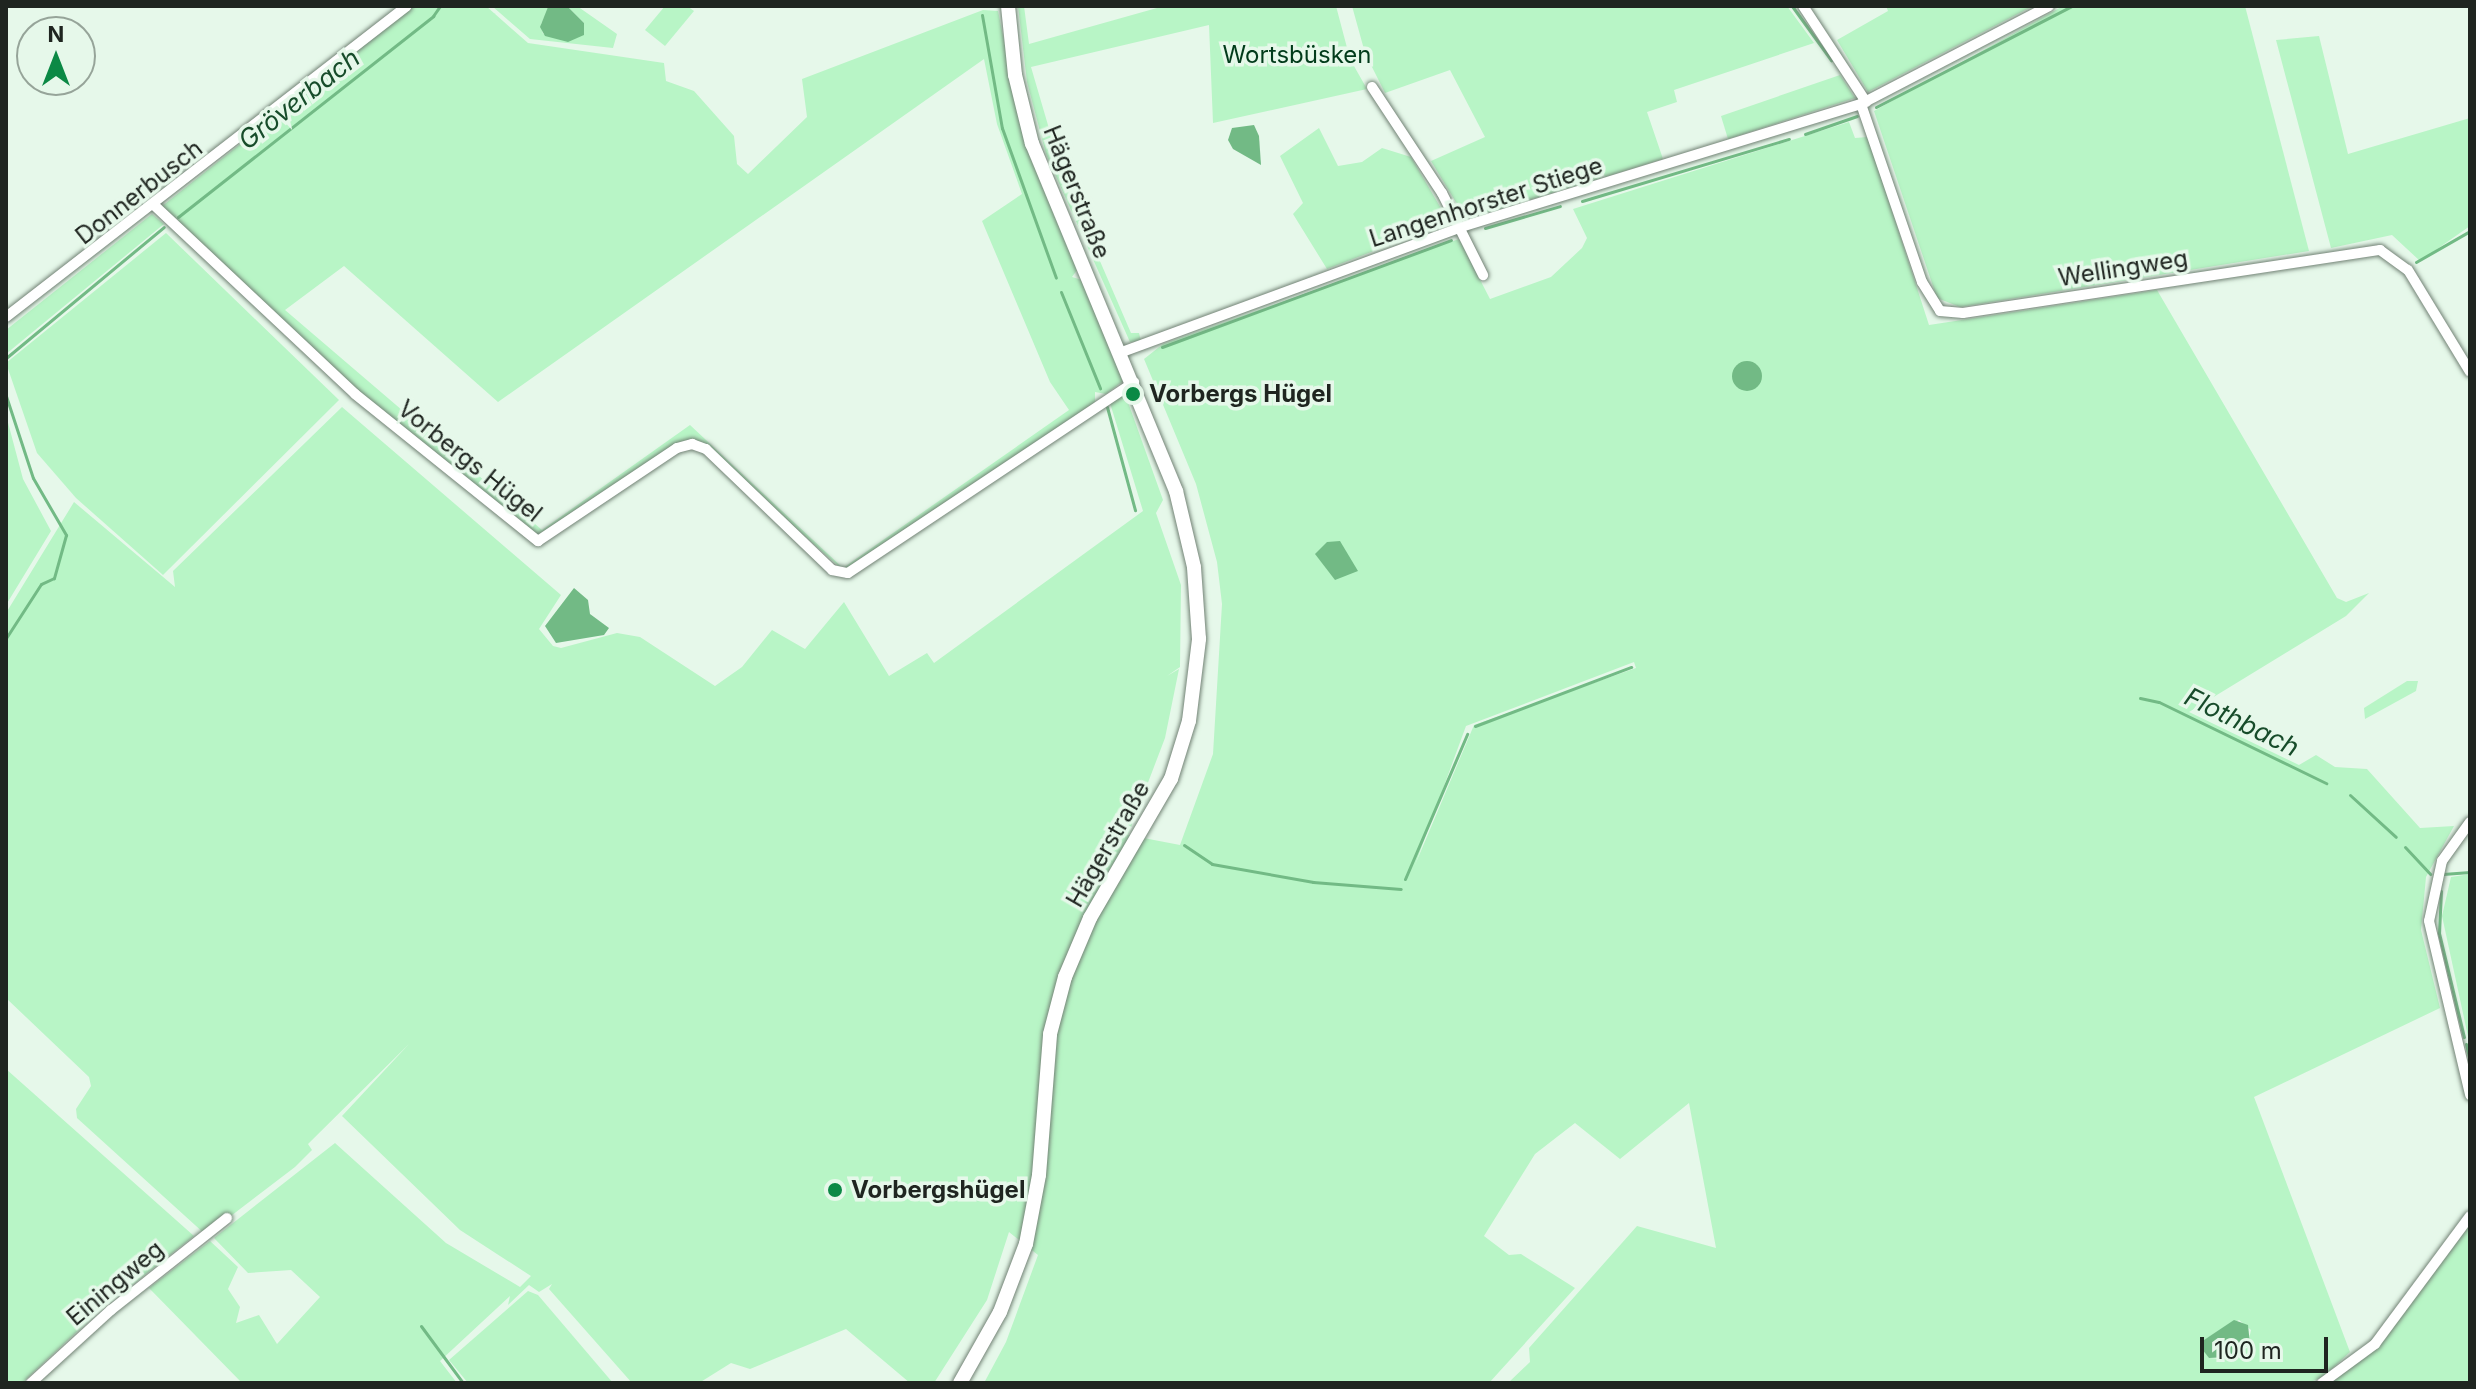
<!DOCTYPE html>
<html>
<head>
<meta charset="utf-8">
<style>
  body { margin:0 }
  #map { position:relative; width:2476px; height:1389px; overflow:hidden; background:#e6f8ea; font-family:Inter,sans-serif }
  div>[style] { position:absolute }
  .green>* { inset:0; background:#b8f5c6 }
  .water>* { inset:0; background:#72ba85 }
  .round { border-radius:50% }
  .stream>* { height:3px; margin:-1.5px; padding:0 1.5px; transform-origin:1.5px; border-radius:1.5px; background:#72ba85 }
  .roads { filter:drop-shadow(0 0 2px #728275) drop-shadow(0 0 2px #728275) }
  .street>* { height:10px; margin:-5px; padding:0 5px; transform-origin:5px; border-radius:5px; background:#fff }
  .secondary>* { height:14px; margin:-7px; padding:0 7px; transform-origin:7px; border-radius:7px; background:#fff }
  .dots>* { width:22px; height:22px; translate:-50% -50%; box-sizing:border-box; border:4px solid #e6f8ea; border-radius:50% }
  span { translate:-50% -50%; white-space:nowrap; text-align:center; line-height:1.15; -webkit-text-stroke:7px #e6f8ea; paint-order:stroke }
  .park-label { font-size:24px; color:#013b1a }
  .street-label { font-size:24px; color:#1f2520 }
  .poi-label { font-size:24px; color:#1f2520; font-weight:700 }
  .left { translate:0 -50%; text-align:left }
  .water-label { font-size:26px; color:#174c2a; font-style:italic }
  .frame { position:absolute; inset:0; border:8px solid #1f2520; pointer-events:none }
  .north { position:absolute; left:16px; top:16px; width:80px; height:80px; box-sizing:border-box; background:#e6f8ea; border:2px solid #96a499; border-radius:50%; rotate:0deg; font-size:22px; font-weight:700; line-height:32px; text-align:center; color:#1f2520 }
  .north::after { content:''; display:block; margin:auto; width:28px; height:36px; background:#0b8945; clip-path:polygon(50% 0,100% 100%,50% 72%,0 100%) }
  .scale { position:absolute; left:2200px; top:1337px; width:128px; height:36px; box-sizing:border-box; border:4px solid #1f2520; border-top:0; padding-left:10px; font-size:24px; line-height:28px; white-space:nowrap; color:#1f2520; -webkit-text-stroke:6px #e6f8ea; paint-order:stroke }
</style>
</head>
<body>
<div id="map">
  <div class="green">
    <div style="clip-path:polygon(evenodd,414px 6px,486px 6px,528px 43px,664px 63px,666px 81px,694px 91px,734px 136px,737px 164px,748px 174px,807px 117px,802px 79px,983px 10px,998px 11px,1023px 134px,1077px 270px,1072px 277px,1082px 280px,1123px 381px,1106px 394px,1095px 392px,1095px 402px,885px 548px,843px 570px,697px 441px,538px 537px,357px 392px,161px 207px,414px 6px,984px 59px,997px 124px,1022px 194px,982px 221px,1050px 382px,1069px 410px,843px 568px,690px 425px,542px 530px,285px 310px,344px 266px,498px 402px,984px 59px)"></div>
    <div style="clip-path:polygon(492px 6px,550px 6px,541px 24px,543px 34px,584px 23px,567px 6px,577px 6px,617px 34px,613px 48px,530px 39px)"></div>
    <div style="clip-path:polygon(665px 6px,687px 6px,694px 11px,665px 46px,645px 30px)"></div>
    <div style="clip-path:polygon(1018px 6px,1024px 6px,1029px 44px,1164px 6px,1336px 6px,1350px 59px,1367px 89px,1213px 123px,1209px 25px,1031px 67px,1062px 173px,1131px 333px,1139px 333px,1141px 341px,1130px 342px,1046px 154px,1027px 82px)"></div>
    <div style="clip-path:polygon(1352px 6px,1787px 6px,1814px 43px,1674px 90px,1677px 102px,1647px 112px,1663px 159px,1605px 177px,1603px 172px,1601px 178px,1466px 219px,1431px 161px,1485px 137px,1450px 70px,1385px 93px,1365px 53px)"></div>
    <div style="clip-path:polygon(1886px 6px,2033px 6px,1868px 92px,1837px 40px,1888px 11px)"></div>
    <div style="clip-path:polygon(2063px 6px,2245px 6px,2309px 251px,1960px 307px,1937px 298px,1874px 111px)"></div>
    <div style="clip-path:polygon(2319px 36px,2348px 154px,2470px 118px,2470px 226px,2420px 261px,2392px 235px,2331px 248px,2276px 40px)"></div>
    <div style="clip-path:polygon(1840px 75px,1855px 98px,1728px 139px,1721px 116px)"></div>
    <div style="clip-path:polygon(evenodd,1849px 122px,1855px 138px,1868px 137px,1929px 325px,2157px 290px,2337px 598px,2346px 602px,2369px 593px,2346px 616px,2189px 712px,2299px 765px,2316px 755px,2335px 767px,2367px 769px,2420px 828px,2454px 826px,2426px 877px,2421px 930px,2440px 1008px,2254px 1097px,2350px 1352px,2323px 1377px,2308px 1383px,1508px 1383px,1530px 1362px,1529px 1348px,1637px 1226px,1716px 1248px,1689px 1103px,1620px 1159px,1575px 1123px,1535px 1154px,1484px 1236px,1509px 1255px,1521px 1254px,1575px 1288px,1489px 1383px,984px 1383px,1006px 1342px,1038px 1255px,1009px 1232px,987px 1300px,934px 1383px,910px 1383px,846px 1329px,750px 1369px,731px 1363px,699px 1383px,632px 1383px,549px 1289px,552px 1284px,539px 1292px,529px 1285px,508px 1305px,510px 1296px,440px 1361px,457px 1383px,242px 1383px,149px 1288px,210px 1241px,238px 1267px,228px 1289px,240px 1307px,236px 1323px,259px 1315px,277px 1344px,320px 1297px,291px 1270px,248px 1273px,214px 1238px,335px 1143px,446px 1243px,520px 1287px,531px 1276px,460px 1230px,342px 1116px,409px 1044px,308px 1144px,312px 1150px,295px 1167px,206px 1235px,77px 1118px,76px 1109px,91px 1086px,89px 1077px,6px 998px,6px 613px,74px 502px,175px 587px,173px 571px,342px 407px,561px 595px,539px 629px,553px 646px,561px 648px,617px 633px,640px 637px,715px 686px,742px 667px,772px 630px,805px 649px,844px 602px,889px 676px,927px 653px,934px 663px,1143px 511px,1110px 403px,1124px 391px,1163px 500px,1156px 513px,1181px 585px,1180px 667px,1167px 676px,1179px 669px,1165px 738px,1128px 835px,1180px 845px,1213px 754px,1222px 604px,1217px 562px,1196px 484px,1144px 359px,1163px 344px,1459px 239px,1490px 299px,1551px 277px,1582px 248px,1587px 238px,1573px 209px,1849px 122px,1634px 662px,1636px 668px,1474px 725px,1415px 865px,1466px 726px,1634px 662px,1849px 122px,2239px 1320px,2251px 1330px,2247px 1348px,2222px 1359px,2209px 1358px,2204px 1340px,2239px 1320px)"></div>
    <div style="clip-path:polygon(1319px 128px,1338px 166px,1362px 162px,1382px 148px,1411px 157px,1449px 222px,1327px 269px,1293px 214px,1303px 203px,1280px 156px)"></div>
    <div style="clip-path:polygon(152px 214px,164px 224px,6px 354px,6px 330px)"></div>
    <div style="clip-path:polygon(166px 233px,339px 400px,163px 575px,76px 498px,37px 453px,6px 363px)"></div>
    <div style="clip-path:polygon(6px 415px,23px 479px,51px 531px,6px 605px)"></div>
    <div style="clip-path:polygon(2407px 681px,2418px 681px,2416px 691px,2365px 719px,2364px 708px)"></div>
    <div style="clip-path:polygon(2470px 874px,2470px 1041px,2469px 1041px,2442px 916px,2451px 877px)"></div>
    <div style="clip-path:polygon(6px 1069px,194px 1236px,99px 1311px,22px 1383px,6px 1383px)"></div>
    <div style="clip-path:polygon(2470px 1216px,2470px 1383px,2322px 1383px,2353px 1365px)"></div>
    <div style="clip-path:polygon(528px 1291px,538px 1295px,613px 1383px,468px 1383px,449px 1360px)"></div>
  </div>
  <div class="water">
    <div style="clip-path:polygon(567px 6px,584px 23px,584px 35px,568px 42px,545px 36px,540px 27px,548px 7px)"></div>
    <div style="clip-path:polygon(1254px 125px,1259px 136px,1261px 165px,1233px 149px,1228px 140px,1232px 128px)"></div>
    <div class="round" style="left:1732px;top:361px;width:30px;height:30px"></div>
    <div style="clip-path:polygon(1340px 541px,1358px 571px,1335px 580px,1315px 554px,1327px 542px)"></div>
    <div style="clip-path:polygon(574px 588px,588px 600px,590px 614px,609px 628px,604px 635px,556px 643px,545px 626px)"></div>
    <div style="clip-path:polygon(2234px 1320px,2248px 1325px,2250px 1344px,2229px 1357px,2209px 1358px,2202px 1349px,2204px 1340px)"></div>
  </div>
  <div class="stream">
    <div style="left:1792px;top:6px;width:67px;rotate:54.2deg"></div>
    <div style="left:982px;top:15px;width:115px;rotate:80deg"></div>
    <div style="left:1002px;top:128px;width:159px;rotate:70.2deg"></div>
    <div style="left:1876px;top:107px;width:220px;rotate:-27.3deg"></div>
    <div style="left:1805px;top:134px;width:55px;rotate:-19.1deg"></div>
    <div style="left:1582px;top:201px;width:216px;rotate:-16.7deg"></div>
    <div style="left:178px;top:217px;width:325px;rotate:-38.2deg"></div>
    <div style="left:433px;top:16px;width:12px;rotate:-55deg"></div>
    <div style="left:1485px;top:228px;width:78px;rotate:-16.3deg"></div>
    <div style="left:2416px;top:262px;width:62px;rotate:-29.9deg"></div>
    <div style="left:1061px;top:292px;width:104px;rotate:67.9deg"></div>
    <div style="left:1162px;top:347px;width:308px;rotate:-20.3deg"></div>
    <div style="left:6px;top:358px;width:205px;rotate:-39.7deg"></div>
    <div style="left:6px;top:396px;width:86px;rotate:71.8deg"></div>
    <div style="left:33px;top:478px;width:66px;rotate:59.9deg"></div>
    <div style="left:66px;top:535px;width:45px;rotate:105.6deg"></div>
    <div style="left:54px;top:578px;width:14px;rotate:155deg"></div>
    <div style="left:41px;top:584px;width:64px;rotate:122.9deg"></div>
    <div style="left:1107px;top:407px;width:107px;rotate:74.8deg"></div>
    <div style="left:2140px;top:698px;width:19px;rotate:12deg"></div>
    <div style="left:2159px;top:702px;width:186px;rotate:25.9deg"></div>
    <div style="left:1475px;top:726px;width:167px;rotate:-20.7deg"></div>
    <div style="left:2350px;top:795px;width:62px;rotate:42.4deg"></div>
    <div style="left:1184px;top:845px;width:34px;rotate:34deg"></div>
    <div style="left:1212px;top:864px;width:103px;rotate:10.1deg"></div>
    <div style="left:1313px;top:882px;width:88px;rotate:4.5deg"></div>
    <div style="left:2405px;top:847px;width:37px;rotate:47deg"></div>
    <div style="left:2443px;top:874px;width:27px;rotate:-4deg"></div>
    <div style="left:1405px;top:879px;width:158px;rotate:-66.8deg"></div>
    <div style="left:2441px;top:891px;width:42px;rotate:92.7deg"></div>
    <div style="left:2439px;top:933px;width:107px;rotate:76.5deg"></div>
    <div style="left:2466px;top:1044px;width:17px;rotate:77deg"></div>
    <div style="left:421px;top:1326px;width:71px;rotate:53.6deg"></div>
  </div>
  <div class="roads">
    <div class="street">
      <div style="left:1803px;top:6px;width:115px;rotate:56.7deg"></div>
      <div style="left:1372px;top:87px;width:127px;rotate:56.6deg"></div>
      <div style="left:1442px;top:193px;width:92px;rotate:63.4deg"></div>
      <div style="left:1861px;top:104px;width:188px;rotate:71.1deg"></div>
      <div style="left:1922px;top:282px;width:34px;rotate:58deg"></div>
      <div style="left:1940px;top:311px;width:23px;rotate:5deg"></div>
      <div style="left:1963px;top:313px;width:422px;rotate:-8.6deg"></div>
      <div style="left:2380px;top:250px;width:34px;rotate:36deg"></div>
      <div style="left:2408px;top:270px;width:119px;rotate:58.7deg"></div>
      <div style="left:155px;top:206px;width:274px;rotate:43.2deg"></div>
      <div style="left:355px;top:394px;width:235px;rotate:38.8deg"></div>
      <div style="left:538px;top:541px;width:167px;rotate:-33.8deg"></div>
      <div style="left:677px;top:448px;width:16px;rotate:-15deg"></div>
      <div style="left:692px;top:444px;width:15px;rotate:20deg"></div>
      <div style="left:706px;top:449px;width:175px;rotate:43.8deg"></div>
      <div style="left:832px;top:570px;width:16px;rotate:11deg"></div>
      <div style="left:848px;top:573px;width:344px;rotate:-33.7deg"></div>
      <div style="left:6px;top:317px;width:507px;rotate:-37.8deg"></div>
      <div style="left:1122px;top:352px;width:361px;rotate:-20.2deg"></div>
      <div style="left:1461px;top:227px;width:418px;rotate:-17.1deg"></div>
      <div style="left:1861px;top:104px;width:212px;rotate:-27.5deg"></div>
      <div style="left:2470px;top:822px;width:48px;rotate:125.7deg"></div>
      <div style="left:2442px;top:861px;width:61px;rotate:102.2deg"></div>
      <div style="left:2429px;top:921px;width:179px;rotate:76.7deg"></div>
      <div style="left:31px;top:1383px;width:108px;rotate:-42.4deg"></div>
      <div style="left:111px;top:1310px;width:148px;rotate:-38.4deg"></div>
      <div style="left:2322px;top:1383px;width:66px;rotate:-36.3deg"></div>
      <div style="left:2375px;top:1344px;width:159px;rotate:-53.4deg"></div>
    </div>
    <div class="secondary">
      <div style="left:960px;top:1383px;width:81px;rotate:-60.6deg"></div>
      <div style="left:1000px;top:1312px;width:73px;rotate:-69.1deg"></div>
      <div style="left:1026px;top:1244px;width:70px;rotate:-79.3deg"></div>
      <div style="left:1039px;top:1175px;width:141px;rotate:-85.5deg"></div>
      <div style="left:1050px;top:1034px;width:59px;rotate:-75.3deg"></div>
      <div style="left:1065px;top:977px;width:64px;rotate:-67deg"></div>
      <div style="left:1090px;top:918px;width:161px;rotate:-59.8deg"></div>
      <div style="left:1171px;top:779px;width:61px;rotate:-72.8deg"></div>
      <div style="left:1189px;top:721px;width:83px;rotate:-83deg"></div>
      <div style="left:1199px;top:639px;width:72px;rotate:-94deg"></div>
      <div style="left:1194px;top:567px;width:78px;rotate:-103.3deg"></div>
      <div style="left:1176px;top:491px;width:376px;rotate:-112.5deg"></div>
      <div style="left:1032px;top:144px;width:71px;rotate:-103.8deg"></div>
      <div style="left:1015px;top:75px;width:69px;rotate:-95.8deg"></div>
    </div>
  </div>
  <div class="dots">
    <div style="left:1133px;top:394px;background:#0b8945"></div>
    <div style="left:835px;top:1190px;background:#0b8945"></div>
  </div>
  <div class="park-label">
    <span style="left:1297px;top:55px">Wortsbüsken</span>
  </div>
  <div class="street-label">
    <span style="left:139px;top:192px;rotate:-38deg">Donnerbusch</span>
    <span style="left:1077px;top:192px;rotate:68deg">Hägerstraße</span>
    <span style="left:1486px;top:202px;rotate:-18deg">Langenhorster Stiege</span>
    <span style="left:2123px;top:268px;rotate:-9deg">Wellingweg</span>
    <span style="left:470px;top:461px;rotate:39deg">Vorbergs Hügel</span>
    <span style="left:1108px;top:844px;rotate:-60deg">Hägerstraße</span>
    <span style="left:115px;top:1283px;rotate:-40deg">Einingweg</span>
  </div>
  <div class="poi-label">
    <span class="left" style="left:1149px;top:394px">Vorbergs Hügel</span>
    <span class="left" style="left:851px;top:1190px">Vorbergshügel</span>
  </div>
  <div class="water-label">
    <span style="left:299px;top:99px;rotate:-38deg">Gröverbach</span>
    <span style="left:2242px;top:722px;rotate:26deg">Flothbach</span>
  </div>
  <div class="frame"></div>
  <div class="north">N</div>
  <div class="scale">100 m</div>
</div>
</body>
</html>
